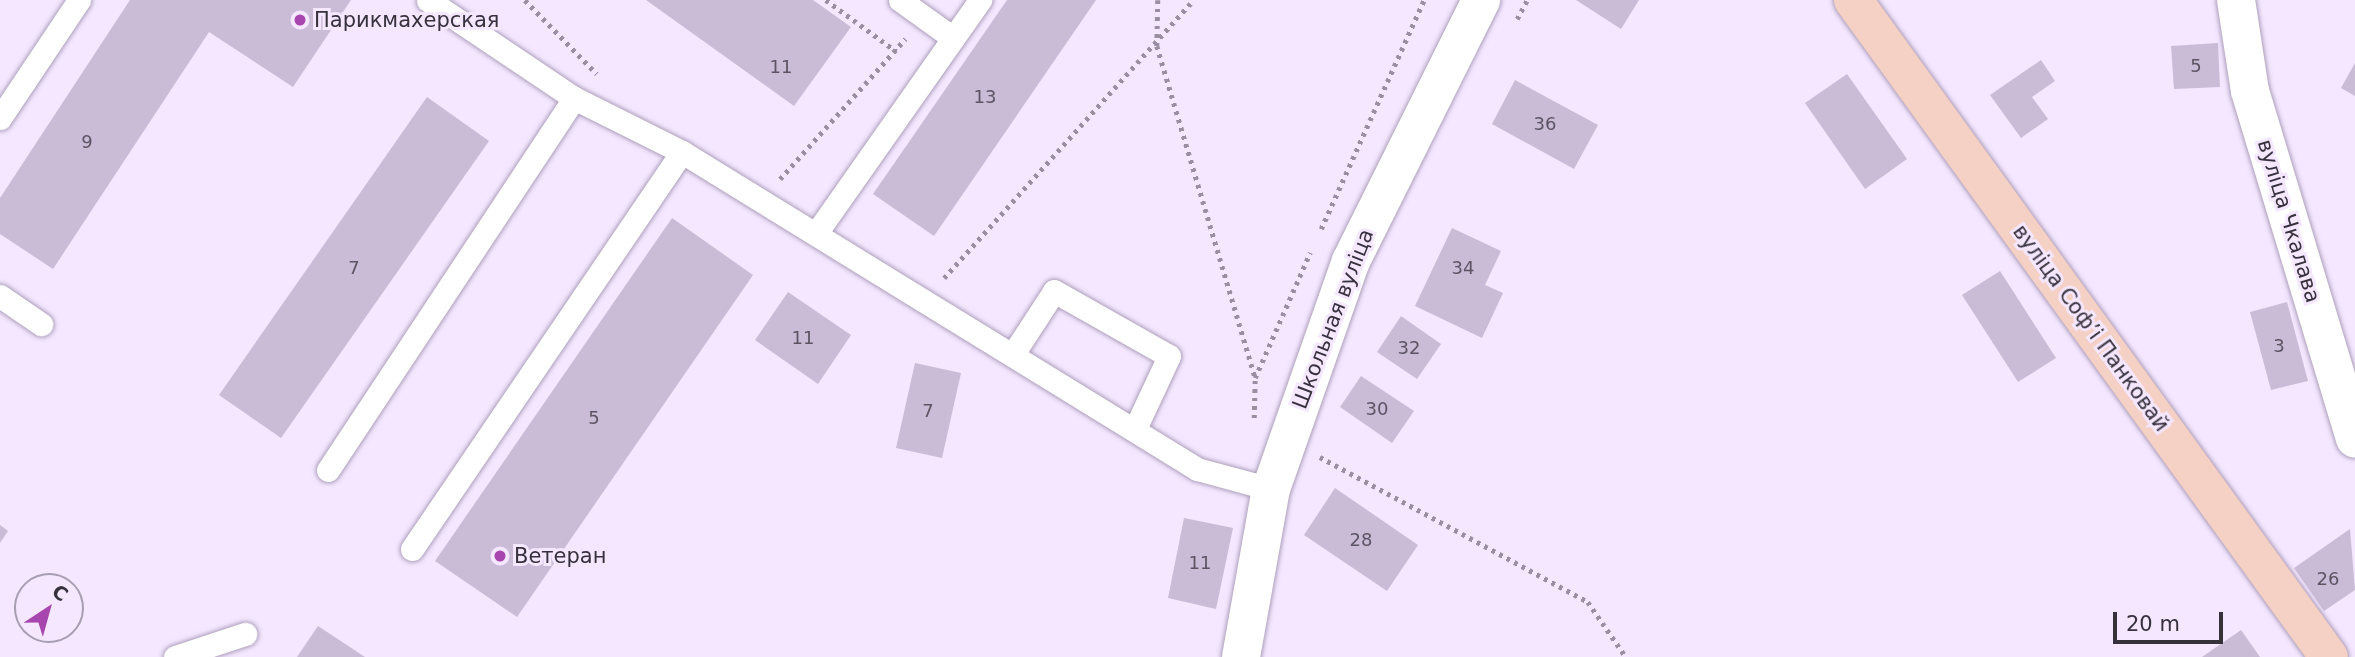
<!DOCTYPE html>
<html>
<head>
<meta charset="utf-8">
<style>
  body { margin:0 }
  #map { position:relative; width:2355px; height:657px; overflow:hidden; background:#f4e7ff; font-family:"DejaVu Sans",sans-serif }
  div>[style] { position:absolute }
  .building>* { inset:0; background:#cabbd7 }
  .path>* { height:4.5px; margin-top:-2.25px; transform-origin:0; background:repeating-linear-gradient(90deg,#998fa1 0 3.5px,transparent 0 8.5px) }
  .roads { filter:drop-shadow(0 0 2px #ae9fbb) drop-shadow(0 0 2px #ae9fbb) }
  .service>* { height:23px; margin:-11.5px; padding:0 11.5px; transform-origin:11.5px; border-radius:11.5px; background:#fff }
  .minor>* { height:38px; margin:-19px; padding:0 19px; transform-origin:19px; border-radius:19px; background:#fff }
  .tertiary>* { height:38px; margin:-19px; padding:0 19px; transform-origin:19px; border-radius:19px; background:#fff }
  .secondary>* { height:38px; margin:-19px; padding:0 19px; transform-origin:19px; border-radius:19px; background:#f5d0c4 }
  .dots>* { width:19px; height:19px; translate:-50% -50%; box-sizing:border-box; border:4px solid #f4e7ff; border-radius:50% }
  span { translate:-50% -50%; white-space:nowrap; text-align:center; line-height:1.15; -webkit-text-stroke:6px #f4e7ff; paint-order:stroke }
  .number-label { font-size:18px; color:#5c5463 }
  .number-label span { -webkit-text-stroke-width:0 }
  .poi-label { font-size:21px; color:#37313c }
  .left { translate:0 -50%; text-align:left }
  .street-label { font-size:21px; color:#37313c }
  .north { position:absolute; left:14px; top:573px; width:70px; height:70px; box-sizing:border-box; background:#f4e7ff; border:2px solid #a89eb1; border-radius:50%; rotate:36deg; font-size:19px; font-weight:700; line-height:28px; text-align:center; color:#37313c }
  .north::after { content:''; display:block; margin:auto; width:24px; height:32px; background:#a646ae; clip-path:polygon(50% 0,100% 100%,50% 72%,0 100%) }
  .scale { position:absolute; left:2113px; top:612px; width:110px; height:32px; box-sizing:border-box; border:4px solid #37313c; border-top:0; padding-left:9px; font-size:21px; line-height:24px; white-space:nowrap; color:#37313c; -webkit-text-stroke:5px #f4e7ff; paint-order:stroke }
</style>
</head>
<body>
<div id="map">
  <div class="building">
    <div style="clip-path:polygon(130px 0,351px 0,293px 87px,209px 32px,53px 269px,0 234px,0 198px)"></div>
    <div style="clip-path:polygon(646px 0,813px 0,851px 27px,794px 106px)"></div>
    <div style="clip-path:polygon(1007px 0,1096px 0,934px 236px,873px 194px)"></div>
    <div style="clip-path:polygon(1576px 0,1639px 0,1621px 29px)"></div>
    <div style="clip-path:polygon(2218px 43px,2220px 87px,2174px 89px,2171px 46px)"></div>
    <div style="clip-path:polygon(2041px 60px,2055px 81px,2032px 97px,2048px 119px,2021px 138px,1990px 95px)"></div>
    <div style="clip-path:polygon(2355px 63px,2355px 96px,2341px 88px)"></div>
    <div style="clip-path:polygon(1847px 74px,1907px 159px,1865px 189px,1805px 103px)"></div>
    <div style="clip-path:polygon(1515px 80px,1598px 125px,1574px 169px,1492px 124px)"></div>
    <div style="clip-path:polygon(427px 97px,489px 141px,281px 438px,219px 395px)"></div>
    <div style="clip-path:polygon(672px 218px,753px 275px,517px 617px,435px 561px)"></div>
    <div style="clip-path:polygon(1452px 228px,1501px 251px,1485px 285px,1503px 293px,1482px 338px,1415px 306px)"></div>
    <div style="clip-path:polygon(2000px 271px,2056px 358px,2018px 382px,1962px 295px)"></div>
    <div style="clip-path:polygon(788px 292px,851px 335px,818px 384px,755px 340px)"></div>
    <div style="clip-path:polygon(2287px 302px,2308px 381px,2271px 390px,2250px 312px)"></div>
    <div style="clip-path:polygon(1401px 316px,1441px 344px,1417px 379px,1377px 352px)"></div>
    <div style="clip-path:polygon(915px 363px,961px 373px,942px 458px,896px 448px)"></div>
    <div style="clip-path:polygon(1361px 376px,1414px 411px,1392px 443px,1340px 407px)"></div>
    <div style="clip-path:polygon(1335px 488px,1418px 545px,1387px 591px,1304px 535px)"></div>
    <div style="clip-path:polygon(1184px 518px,1233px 528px,1216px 609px,1168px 598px)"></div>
    <div style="clip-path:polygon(0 525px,8px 531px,0 543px)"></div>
    <div style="clip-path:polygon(2350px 529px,2355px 590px,2324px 611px,2294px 568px)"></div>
    <div style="clip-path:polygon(318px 626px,365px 657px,297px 657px)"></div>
    <div style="clip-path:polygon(2241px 630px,2260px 657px,2202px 657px)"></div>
  </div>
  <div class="path">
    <div style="left:525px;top:0;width:103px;rotate:45.8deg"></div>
    <div style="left:826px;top:0;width:87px;rotate:36.1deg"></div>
    <div style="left:1158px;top:0;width:46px;rotate:91.2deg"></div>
    <div style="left:1157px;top:46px;width:345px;rotate:73.5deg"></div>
    <div style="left:1517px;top:19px;width:21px;rotate:-62deg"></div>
    <div style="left:780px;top:179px;width:188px;rotate:-48.2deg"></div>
    <div style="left:1321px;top:229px;width:251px;rotate:-65.8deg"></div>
    <div style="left:944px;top:278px;width:373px;rotate:-48.1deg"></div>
    <div style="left:1254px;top:418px;width:40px;rotate:-88.6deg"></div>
    <div style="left:1255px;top:378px;width:137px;rotate:-66.3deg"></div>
    <div style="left:1320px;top:457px;width:305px;rotate:28.4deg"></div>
    <div style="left:1588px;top:602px;width:67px;rotate:55.4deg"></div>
  </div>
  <div class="roads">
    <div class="service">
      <div style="left:428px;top:0;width:176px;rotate:33.9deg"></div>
      <div style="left:574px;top:98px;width:121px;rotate:26.6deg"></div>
      <div style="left:682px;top:152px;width:605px;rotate:31.61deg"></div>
      <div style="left:1197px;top:469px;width:77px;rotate:15.1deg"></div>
      <div style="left:900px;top:0;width:65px;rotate:35.6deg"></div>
      <div style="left:0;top:118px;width:142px;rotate:-56.2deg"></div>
      <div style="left:817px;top:232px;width:284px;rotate:-54.9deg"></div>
      <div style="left:0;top:296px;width:50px;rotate:34.3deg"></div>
      <div style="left:1013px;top:354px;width:75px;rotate:-56.9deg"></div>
      <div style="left:1054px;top:291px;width:132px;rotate:29.5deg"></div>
      <div style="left:1169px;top:356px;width:81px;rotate:115deg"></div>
      <div style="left:328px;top:470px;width:446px;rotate:-56.5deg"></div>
      <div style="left:412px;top:549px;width:480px;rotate:-55.8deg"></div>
      <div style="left:175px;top:657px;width:74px;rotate:-18.2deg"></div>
    </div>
    <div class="minor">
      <div style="left:2236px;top:0;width:92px;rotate:81.3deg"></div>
      <div style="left:2250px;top:91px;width:363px;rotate:73.2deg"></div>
    </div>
    <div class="tertiary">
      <div style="left:1241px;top:657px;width:171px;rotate:-79.9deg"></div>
      <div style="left:1271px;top:489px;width:242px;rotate:-70.7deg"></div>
      <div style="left:1351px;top:261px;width:292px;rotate:-63.5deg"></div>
    </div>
    <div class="secondary">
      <div style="left:1853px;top:0;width:811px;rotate:54.08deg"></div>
    </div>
  </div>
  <div class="dots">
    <div style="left:300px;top:20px;background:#a646ae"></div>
    <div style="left:500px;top:556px;background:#a646ae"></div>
  </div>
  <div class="number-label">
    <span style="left:2196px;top:66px">5</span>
    <span style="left:781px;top:67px">11</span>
    <span style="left:985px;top:97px">13</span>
    <span style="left:1545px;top:124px">36</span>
    <span style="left:87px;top:142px">9</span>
    <span style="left:354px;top:268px">7</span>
    <span style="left:1463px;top:268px">34</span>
    <span style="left:803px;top:338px">11</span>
    <span style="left:2279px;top:346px">3</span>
    <span style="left:1409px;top:348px">32</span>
    <span style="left:1377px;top:409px">30</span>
    <span style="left:928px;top:411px">7</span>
    <span style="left:594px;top:418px">5</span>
    <span style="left:1361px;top:540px">28</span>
    <span style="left:1200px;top:563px">11</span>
    <span style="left:2328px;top:579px">26</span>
  </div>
  <div class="poi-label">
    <span class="left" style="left:314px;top:20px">Парикмахерская</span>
    <span class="left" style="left:514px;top:556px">Ветеран</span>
  </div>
  <div class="street-label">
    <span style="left:2289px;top:221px;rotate:73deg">вуліца Чкалава</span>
    <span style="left:1333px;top:319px;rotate:-69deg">Школьная вуліца</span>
    <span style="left:2091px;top:328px;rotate:54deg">вуліца Софʼі Панковай</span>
  </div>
  <div class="north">С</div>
  <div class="scale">20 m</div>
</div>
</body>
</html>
